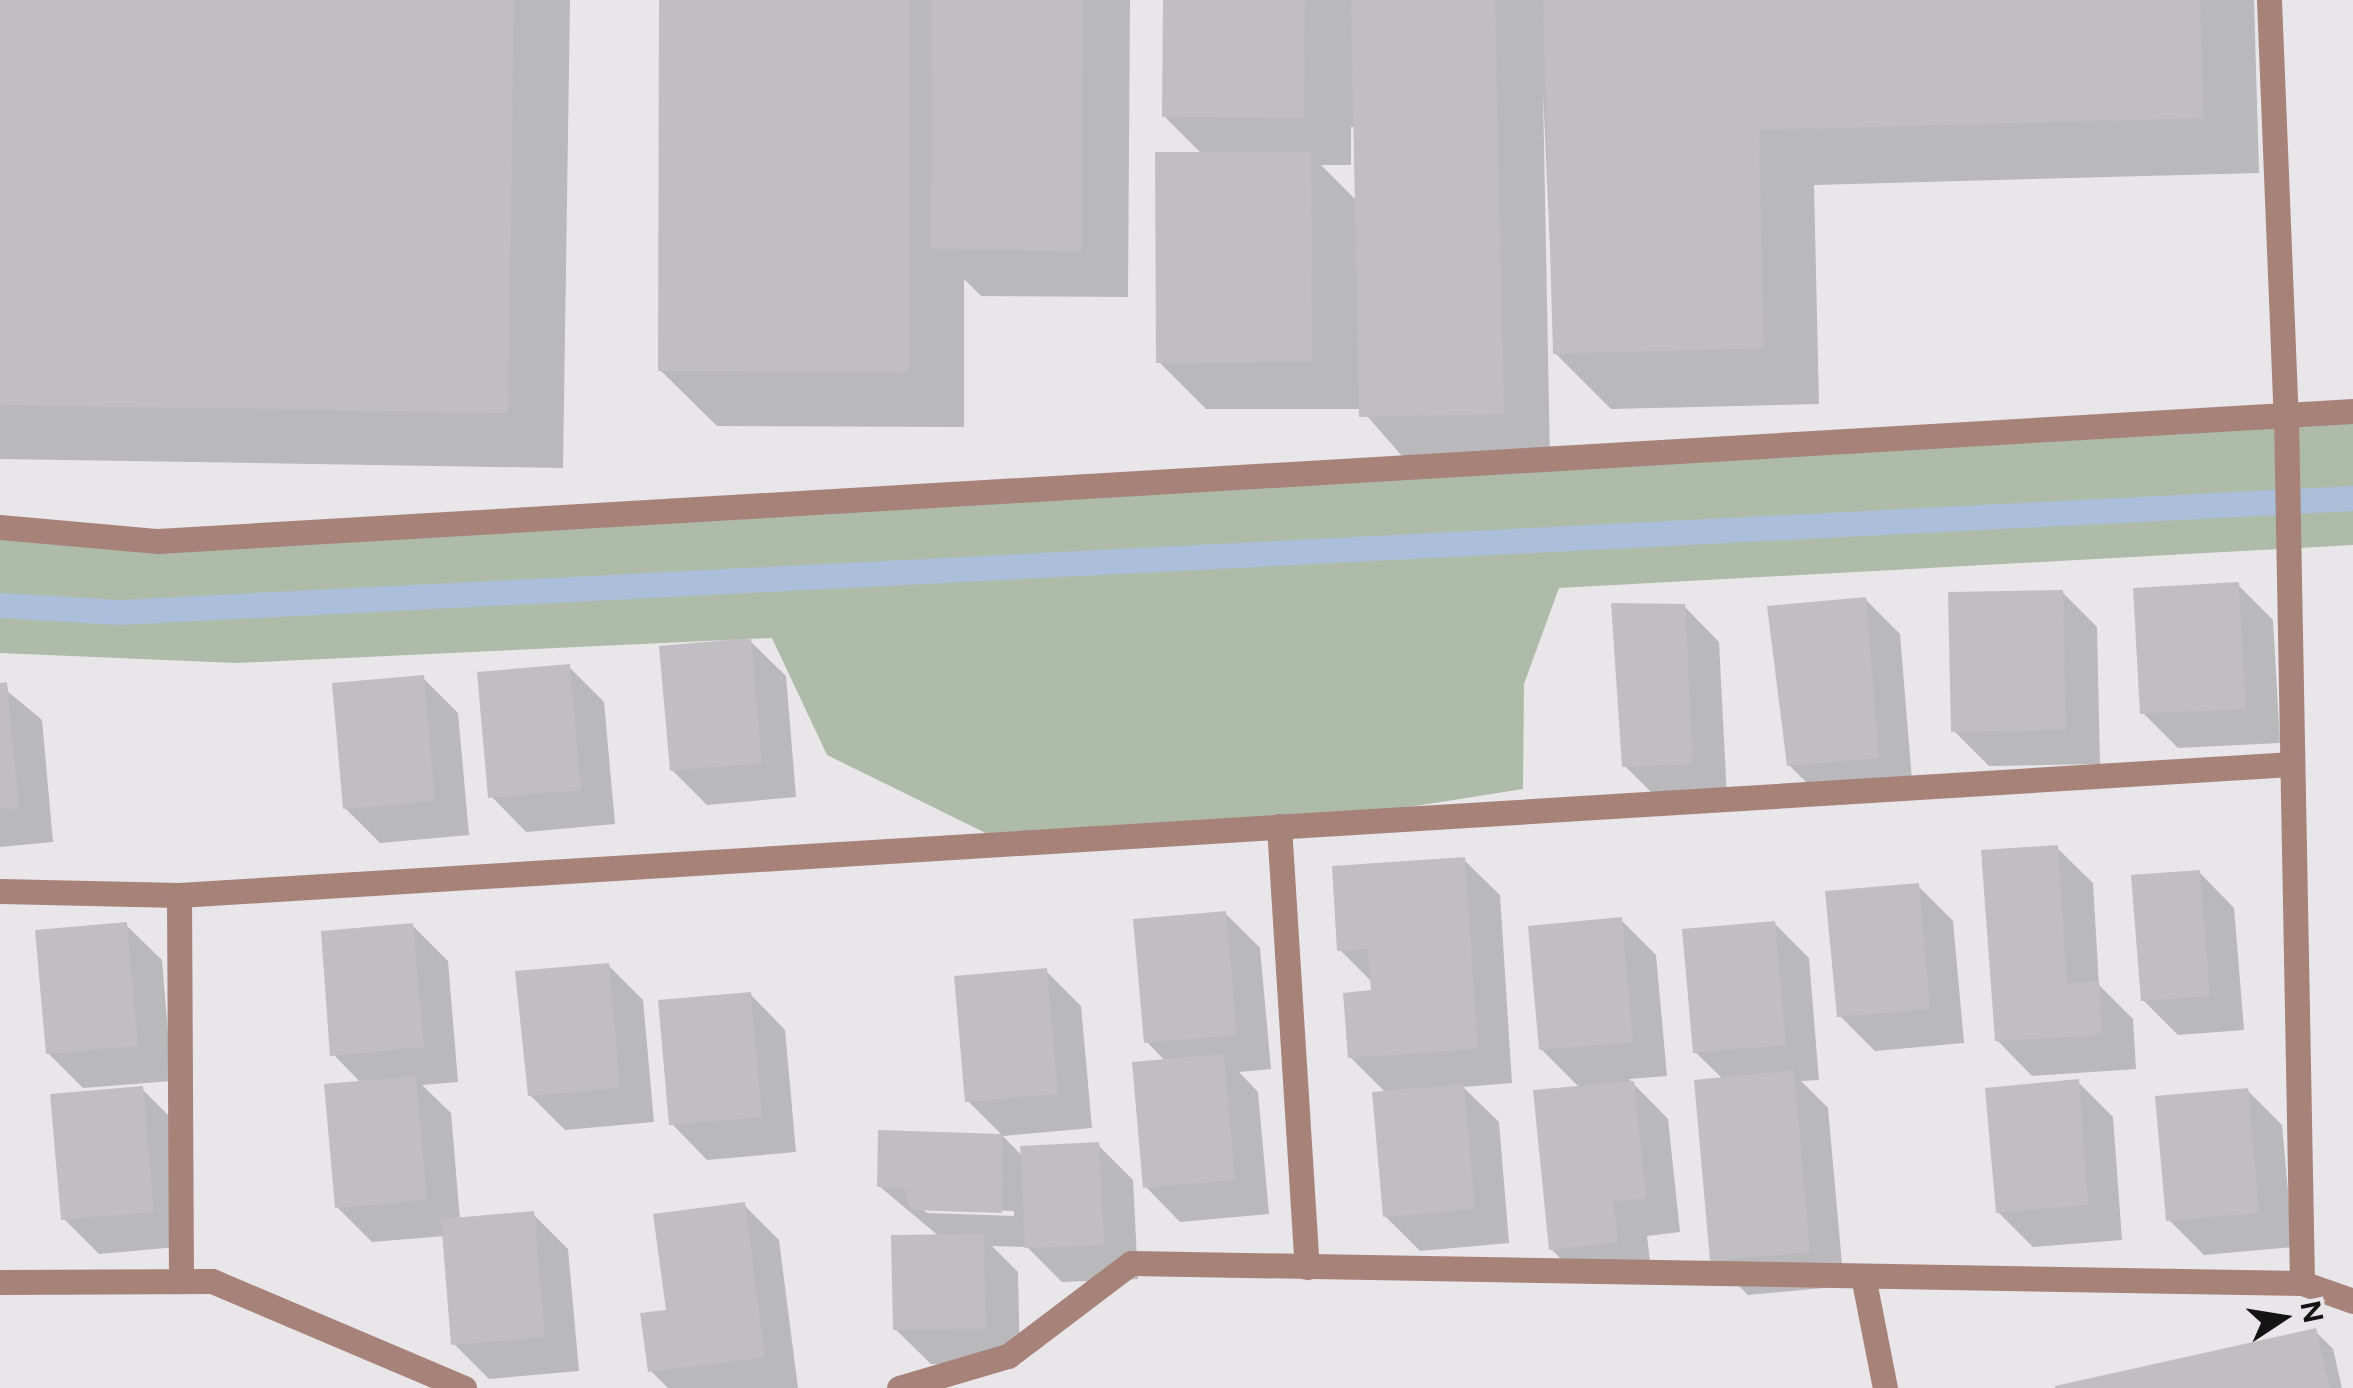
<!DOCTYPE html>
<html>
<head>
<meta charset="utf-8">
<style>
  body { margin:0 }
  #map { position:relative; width:2353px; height:1388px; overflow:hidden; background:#e8e6e9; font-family:Figtree,sans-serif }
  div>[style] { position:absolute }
  .green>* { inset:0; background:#aebba9 }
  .shadow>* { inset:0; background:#0003 }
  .stream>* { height:25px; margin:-12.5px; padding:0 12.5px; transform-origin:12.5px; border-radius:12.5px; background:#abbeda }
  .building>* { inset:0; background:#c0bec2 }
  .street>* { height:25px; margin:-12.5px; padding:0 12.5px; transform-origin:12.5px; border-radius:12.5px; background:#a68279 }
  span { translate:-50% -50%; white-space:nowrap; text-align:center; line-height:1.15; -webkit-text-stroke:8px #e8e6e9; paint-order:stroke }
  .north { position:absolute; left:2233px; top:1268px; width:100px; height:100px; -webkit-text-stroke:8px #e8e6e9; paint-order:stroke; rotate:78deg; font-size:28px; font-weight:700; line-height:40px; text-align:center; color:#151415 }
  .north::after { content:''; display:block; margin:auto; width:35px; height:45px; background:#151415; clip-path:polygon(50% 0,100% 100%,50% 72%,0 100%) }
</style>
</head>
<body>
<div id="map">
  <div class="green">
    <div style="clip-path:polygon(2353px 410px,2353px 545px,1559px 588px,1524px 684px,1523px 789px,1359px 815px,1006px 843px,827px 755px,772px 638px,237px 663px,0 653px,0 525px,184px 539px)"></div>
  </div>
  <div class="shadow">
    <div style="clip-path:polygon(0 0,570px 0,563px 468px,0 459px)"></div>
    <div style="clip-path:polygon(662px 0,1130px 0,1128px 297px,981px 296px,964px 279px,964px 427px,717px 426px,660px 370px)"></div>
    <div style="clip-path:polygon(evenodd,1165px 0,2254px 0,2259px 173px,1814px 185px,1819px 404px,1611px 409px,1555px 353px,1543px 92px,1550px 461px,1409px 464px,1361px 409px,1206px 409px,1159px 362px,1203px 155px,1164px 116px,1165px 0,1351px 127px,1356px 127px,1357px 201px,1321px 165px,1351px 165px,1351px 127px)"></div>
    <div style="clip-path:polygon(2238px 585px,2273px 620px,2280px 743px,2178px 748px,2143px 713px)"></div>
    <div style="clip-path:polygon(2062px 592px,2097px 627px,2100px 764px,1989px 766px,1954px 731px)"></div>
    <div style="clip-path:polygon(1865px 599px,1900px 634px,1913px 792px,1824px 800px,1789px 765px)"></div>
    <div style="clip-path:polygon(1684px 606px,1719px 642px,1727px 798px,1660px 801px,1625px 766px)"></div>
    <div style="clip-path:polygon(750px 641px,786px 676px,796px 797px,707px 805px,672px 770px)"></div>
    <div style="clip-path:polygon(569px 667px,604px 702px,615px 824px,526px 832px,491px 796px)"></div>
    <div style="clip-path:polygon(423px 678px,458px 713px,469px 835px,380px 843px,345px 808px)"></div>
    <div style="clip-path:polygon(0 685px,42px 720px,53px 842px,0 847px)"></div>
    <div style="clip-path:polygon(2057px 848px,2093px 883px,2099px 985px,2133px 1019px,2136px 1069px,2032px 1076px,1997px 1040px)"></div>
    <div style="clip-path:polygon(1464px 860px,1500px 895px,1512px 1083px,1463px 1087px,1499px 1122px,1509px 1243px,1420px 1251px,1385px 1216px,1387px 1094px,1350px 1057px,1373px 983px,1340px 950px)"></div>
    <div style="clip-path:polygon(2199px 872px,2234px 908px,2244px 1030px,2178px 1035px,2143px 1000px)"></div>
    <div style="clip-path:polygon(1918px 886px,1953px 921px,1964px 1043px,1875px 1051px,1840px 1016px)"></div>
    <div style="clip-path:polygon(1225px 913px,1260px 948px,1271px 1069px,1239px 1072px,1258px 1092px,1269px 1214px,1180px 1222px,1145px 1186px,1166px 1062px,1147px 1042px)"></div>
    <div style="clip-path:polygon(1621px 920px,1656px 955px,1667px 1076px,1629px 1079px,1668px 1119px,1680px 1232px,1647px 1236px,1652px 1277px,1586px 1284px,1551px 1249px,1580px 1088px,1541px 1049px)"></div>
    <div style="clip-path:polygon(1774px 923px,1809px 958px,1819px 1080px,1801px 1081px,1828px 1108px,1844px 1286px,1748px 1295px,1713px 1260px,1723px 1079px,1695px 1052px)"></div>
    <div style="clip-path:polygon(126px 925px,162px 960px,172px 1081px,83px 1088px,48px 1053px)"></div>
    <div style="clip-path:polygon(412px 925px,448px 961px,458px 1082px,422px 1085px,451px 1113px,460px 1220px,533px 1214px,568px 1249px,579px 1371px,489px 1379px,454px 1344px,445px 1236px,372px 1242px,337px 1207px,361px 1083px,333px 1054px)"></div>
    <div style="clip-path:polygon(608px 965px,643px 1000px,654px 1122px,565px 1130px,530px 1095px)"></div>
    <div style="clip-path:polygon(1046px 971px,1081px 1006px,1092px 1128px,1003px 1136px,968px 1101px)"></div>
    <div style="clip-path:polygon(750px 994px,785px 1030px,796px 1152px,707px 1160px,672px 1124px)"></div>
    <div style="clip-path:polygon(2078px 1082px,2113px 1117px,2122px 1240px,2033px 1247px,1998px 1212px)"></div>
    <div style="clip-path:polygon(142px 1089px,177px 1124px,188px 1246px,99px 1254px,64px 1219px)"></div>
    <div style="clip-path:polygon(2247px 1090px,2282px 1125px,2293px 1247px,2204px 1255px,2169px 1220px)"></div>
    <div style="clip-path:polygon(evenodd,881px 1132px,1003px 1136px,1023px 1157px,1098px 1145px,1133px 1180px,1138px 1279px,1062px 1282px,1027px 1247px,992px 1246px,1018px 1272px,1020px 1363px,931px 1364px,895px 1329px,940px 1237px,879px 1186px,881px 1132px,921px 1208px,1014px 1211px,1014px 1216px,927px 1213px,921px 1208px)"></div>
    <div style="clip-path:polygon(744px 1205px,779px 1240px,798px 1388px,668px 1388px,651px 1371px,669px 1312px)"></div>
    <div style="clip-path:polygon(2315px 1331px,2333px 1349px,2342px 1388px,2060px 1388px)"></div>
  </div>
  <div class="stream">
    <div style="left:0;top:605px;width:119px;rotate:3.4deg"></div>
    <div style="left:119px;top:612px;width:2237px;rotate:-2.92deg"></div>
  </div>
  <div class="building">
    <div style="clip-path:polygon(0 0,514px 0,508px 413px,0 405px)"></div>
    <div style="clip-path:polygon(659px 0,909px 0,909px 372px,658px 371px)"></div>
    <div style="clip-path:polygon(932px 0,1083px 0,1082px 251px,931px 249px)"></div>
    <div style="clip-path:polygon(1163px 0,1305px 0,1304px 118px,1162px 117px)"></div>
    <div style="clip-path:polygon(1351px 0,1495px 0,1504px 414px,1359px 417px)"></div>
    <div style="clip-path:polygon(1543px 0,2200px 0,2204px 118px,1759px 130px,1764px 348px,1553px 354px)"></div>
    <div style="clip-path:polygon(1155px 152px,1311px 152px,1312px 362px,1156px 363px)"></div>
    <div style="clip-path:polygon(2239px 582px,2246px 709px,2140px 714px,2133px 588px)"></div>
    <div style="clip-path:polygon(2063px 590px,2066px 730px,1951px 732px,1948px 592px)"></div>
    <div style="clip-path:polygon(1866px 597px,1879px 758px,1787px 766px,1767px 606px)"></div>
    <div style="clip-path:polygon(1611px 603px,1685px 604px,1693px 764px,1622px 767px)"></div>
    <div style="clip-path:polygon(751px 638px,762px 763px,670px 771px,659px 646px)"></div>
    <div style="clip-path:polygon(570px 664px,581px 790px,488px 798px,477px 672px)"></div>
    <div style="clip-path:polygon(424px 675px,435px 801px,343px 809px,332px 683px)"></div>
    <div style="clip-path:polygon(7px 682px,19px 808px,0 809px,0 683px)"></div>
    <div style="clip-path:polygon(2058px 845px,2067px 983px,2099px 981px,2102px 1035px,1995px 1041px,1981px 850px)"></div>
    <div style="clip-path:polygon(1465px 857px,1478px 1049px,1348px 1058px,1343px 993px,1371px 990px,1368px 949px,1337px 951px,1332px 866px)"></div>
    <div style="clip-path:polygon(2200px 870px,2210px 996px,2141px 1001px,2131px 875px)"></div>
    <div style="clip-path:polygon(1919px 883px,1930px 1009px,1837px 1017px,1825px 891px)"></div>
    <div style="clip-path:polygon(1226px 911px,1237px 1035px,1144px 1043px,1133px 919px)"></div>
    <div style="clip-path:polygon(1622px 917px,1633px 1042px,1539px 1050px,1528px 926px)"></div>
    <div style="clip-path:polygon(1775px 921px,1786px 1045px,1693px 1053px,1682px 929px)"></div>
    <div style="clip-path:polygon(127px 922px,138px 1046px,46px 1054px,35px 930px)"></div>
    <div style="clip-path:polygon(413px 923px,424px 1047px,330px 1056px,321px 931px)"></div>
    <div style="clip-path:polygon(609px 963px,620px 1088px,528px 1096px,515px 971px)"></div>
    <div style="clip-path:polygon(1047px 968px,1058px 1094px,965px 1102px,954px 976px)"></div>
    <div style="clip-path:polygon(751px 992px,762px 1117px,669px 1125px,658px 1000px)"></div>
    <div style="clip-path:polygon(1224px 1054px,1235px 1180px,1143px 1188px,1132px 1062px)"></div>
    <div style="clip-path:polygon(1794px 1070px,1810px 1252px,1710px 1261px,1694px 1080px)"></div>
    <div style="clip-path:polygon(416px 1076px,427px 1200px,335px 1208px,324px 1084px)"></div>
    <div style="clip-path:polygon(2079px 1079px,2088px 1205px,1996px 1213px,1985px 1088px)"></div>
    <div style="clip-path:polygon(1634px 1081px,1646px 1198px,1613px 1202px,1618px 1242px,1549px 1250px,1533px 1090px)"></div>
    <div style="clip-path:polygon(1464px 1084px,1475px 1209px,1383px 1217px,1372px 1092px)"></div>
    <div style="clip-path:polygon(143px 1086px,154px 1212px,61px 1220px,50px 1094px)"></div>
    <div style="clip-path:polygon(2248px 1088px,2259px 1213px,2166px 1221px,2155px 1096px)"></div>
    <div style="clip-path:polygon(878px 1130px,1003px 1134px,1002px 1213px,910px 1210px,905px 1188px,877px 1187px)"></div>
    <div style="clip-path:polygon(1099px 1142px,1104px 1245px,1025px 1248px,1020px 1146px)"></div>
    <div style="clip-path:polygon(745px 1202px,765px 1357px,648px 1372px,640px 1313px,666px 1310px,653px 1214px)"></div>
    <div style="clip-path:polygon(534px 1211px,545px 1337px,451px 1345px,441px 1219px)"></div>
    <div style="clip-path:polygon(984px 1234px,986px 1329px,893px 1330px,891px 1235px)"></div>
    <div style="clip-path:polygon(2316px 1328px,2330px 1388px,2055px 1388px,2055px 1386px)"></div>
  </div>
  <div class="street">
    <div style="left:2269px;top:0;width:417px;rotate:87.7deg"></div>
    <div style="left:2286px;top:417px;width:866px;rotate:88.94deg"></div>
    <div style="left:0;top:527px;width:159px;rotate:5.1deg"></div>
    <div style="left:158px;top:541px;width:2199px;rotate:-3.39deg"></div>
    <div style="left:1279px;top:826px;width:442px;rotate:86.4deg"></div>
    <div style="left:0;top:891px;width:179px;rotate:1.3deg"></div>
    <div style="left:179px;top:895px;width:2117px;rotate:-3.55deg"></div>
    <div style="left:179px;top:895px;width:386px;rotate:89.7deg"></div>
    <div style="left:1863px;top:1276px;width:114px;rotate:78.9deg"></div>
    <div style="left:0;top:1282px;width:212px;rotate:-0.3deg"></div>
    <div style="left:212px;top:1281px;width:274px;rotate:23deg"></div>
    <div style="left:899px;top:1388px;width:114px;rotate:-16.4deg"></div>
    <div style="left:1008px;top:1356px;width:154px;rotate:-37.1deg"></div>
    <div style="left:1131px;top:1263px;width:1171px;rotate:0.98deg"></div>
    <div style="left:2302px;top:1283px;width:54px;rotate:19.4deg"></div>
  </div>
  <div class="north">N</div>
</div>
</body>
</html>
